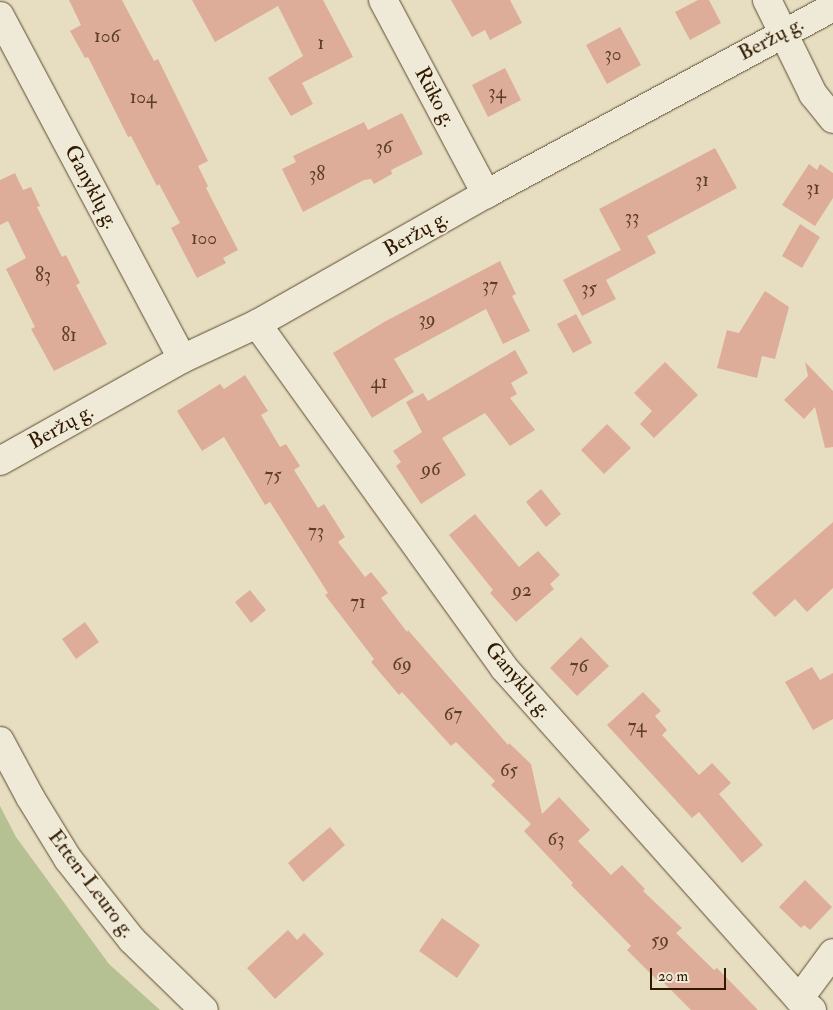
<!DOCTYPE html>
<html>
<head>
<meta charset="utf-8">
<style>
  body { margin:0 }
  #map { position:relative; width:833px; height:1010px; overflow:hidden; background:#e7dec1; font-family:"IM FELL Double Pica",serif }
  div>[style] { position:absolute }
  .green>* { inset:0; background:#b6c193 }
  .building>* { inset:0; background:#ddad9a }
  .roads { filter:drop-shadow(0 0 1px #5e4a30) drop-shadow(0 0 1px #5e4a30) }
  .minor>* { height:28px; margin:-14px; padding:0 14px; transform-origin:14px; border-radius:14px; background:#efead7 }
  span { translate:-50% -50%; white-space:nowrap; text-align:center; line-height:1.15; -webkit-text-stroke:4px #efead7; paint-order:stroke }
  .number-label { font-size:19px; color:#5c3e26 }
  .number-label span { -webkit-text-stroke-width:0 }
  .street-label { font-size:21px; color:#311900 }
  .scale { position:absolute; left:650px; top:968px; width:76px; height:22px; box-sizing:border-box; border:2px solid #311900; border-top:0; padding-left:6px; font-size:15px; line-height:18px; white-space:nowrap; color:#311900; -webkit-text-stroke:4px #efead7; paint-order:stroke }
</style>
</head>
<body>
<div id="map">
  <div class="green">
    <div style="clip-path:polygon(0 806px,16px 837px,109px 964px,160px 1010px,0 1010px)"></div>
  </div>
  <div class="building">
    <div style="clip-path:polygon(69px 0,122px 0,154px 61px,158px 59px,208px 161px,198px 166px,208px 186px,206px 188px,238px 250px,223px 258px,226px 263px,197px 278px,171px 228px,180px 223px,159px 184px,157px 186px,131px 136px,128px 137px,88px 57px,85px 58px,70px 31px,81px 25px)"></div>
    <div style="clip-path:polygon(192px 0,323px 0,353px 57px,302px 83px,313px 104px,291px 116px,268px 78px,303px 56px,278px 6px,215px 42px)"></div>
    <div style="clip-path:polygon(451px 0,510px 0,522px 23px,490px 40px,485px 30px,472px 37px)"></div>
    <div style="clip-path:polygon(698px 0,709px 0,721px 23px,690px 40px,675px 12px)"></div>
    <div style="clip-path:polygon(620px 27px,641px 65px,607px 84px,586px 45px)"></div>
    <div style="clip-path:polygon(505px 68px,521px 100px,488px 117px,472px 85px)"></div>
    <div style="clip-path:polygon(402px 113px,423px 154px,391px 170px,392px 174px,374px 184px,371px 179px,364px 180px,303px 212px,282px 169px,296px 162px,293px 156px,364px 122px,368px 130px)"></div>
    <div style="clip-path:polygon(715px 148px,737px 188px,647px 236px,656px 253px,606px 280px,616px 299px,582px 316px,563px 280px,621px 250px,599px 209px)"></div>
    <div style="clip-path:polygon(809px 164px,817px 170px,820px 164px,833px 173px,833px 198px,815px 226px,782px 205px)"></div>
    <div style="clip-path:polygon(15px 173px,23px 190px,31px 187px,40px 206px,37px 207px,62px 257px,66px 255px,80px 283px,76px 285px,107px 344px,54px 371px,31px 329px,35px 327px,6px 269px,26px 258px,8px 221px,0 225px,0 180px)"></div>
    <div style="clip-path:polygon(800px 224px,820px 237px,802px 268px,782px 256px)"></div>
    <div style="clip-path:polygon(500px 261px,516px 294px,512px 296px,530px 331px,503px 344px,486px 309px,394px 359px,414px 392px,372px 418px,333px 353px,384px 322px)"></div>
    <div style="clip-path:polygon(765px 291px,789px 307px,775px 359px,762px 356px,757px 378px,717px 368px,727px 330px,739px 333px)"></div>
    <div style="clip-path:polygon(576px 314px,592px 343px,573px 353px,557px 324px)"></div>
    <div style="clip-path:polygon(515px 350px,528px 373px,511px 383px,517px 394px,510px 398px,535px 430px,510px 446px,485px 413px,442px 438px,466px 475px,421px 504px,396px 466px,401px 462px,393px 451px,422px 432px,406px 402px,423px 393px,428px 401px)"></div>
    <div style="clip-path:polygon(665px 362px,698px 395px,654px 438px,640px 424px,652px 411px,634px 393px)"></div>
    <div style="clip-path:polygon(805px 362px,833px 391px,833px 447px,825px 448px,815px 407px,804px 419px,784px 400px,808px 376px)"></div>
    <div style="clip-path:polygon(245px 375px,268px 411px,261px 415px,280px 447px,286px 444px,300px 466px,294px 470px,318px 508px,324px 504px,345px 537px,338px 542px,365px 577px,371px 572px,388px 593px,381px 598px,407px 632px,408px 630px,508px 745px,509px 743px,531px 764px,542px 814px,559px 797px,590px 830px,578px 841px,611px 875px,622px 865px,645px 889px,643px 891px,682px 928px,676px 933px,714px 970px,717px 968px,758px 1010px,691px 1010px,662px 981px,660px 983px,627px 950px,631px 946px,571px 885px,573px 883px,524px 831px,531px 824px,491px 785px,495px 781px,456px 742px,451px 746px,402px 692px,399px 695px,371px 662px,374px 659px,325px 595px,328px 593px,270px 502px,265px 505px,224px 437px,202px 451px,177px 411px,220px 384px,224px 389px)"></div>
    <div style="clip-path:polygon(607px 424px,631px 448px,604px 474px,581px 450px)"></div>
    <div style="clip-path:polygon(541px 489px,561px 514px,546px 527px,526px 502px)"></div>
    <div style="clip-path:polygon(475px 514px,519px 567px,538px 551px,560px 575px,550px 584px,554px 589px,516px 622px,490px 593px,493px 590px,449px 535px)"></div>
    <div style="clip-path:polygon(833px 522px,833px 588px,807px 612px,795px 599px,775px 617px,752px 593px)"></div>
    <div style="clip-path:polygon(250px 590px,266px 610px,251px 623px,235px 602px)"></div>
    <div style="clip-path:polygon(85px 622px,99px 642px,76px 659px,62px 639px)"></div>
    <div style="clip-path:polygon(581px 637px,609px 666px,577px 696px,550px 668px)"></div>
    <div style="clip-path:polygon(812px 667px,820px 680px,833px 673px,833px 719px,813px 730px,785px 682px)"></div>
    <div style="clip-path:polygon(643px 692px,661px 711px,655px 716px,667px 730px,662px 735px,699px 775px,712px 763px,731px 783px,719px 794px,763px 845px,742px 863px,699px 812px,692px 818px,607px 725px)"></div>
    <div style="clip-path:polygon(330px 827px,345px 845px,303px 882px,288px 863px)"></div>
    <div style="clip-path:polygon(805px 880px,832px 907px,810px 930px,804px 925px,801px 928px,779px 907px)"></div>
    <div style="clip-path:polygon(442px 918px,480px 945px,457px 978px,419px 951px)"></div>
    <div style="clip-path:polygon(288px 930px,297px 940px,304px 933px,324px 954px,275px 999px,247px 968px)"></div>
  </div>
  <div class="roads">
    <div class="minor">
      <div style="left:383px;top:0;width:220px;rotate:62deg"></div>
      <div style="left:767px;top:0;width:105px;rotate:63.9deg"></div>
      <div style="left:813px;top:94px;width:32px;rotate:51deg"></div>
      <div style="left:0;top:16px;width:388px;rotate:62deg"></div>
      <div style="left:257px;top:324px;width:423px;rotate:54.3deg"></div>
      <div style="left:504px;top:668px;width:443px;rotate:48.3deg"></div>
      <div style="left:799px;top:999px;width:17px;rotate:40deg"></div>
      <div style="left:0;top:461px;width:209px;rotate:-29.3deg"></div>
      <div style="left:182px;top:359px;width:83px;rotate:-25deg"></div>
      <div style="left:257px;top:324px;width:263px;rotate:-29.6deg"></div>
      <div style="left:486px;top:194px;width:394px;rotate:-28.3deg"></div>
      <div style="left:0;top:741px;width:64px;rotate:61.8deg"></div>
      <div style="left:30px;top:797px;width:73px;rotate:58.5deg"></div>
      <div style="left:68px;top:859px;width:103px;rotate:51.7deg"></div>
      <div style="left:132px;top:940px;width:100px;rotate:44.2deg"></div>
      <div style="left:799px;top:999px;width:57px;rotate:-53.5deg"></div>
    </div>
  </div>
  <div class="number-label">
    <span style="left:107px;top:37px">106</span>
    <span style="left:321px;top:44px">1</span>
    <span style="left:613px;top:55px">30</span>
    <span style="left:497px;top:93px">34</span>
    <span style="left:143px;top:98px">104</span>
    <span style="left:384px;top:148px">36</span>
    <span style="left:317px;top:175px">38</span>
    <span style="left:702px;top:181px">31</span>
    <span style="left:813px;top:189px">31</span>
    <span style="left:632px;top:218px">33</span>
    <span style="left:204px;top:239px">100</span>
    <span style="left:43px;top:276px">83</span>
    <span style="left:490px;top:286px">37</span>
    <span style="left:589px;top:289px">35</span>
    <span style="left:427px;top:320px">39</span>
    <span style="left:69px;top:336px">81</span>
    <span style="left:379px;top:383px">41</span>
    <span style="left:431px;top:470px">96</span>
    <span style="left:273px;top:476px">75</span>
    <span style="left:316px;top:532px">73</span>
    <span style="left:522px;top:591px">92</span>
    <span style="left:358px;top:603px">71</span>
    <span style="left:402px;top:665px">69</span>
    <span style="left:579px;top:667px">76</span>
    <span style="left:453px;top:715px">67</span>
    <span style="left:637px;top:727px">74</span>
    <span style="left:509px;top:771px">65</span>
    <span style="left:556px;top:840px">63</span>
    <span style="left:660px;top:941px">59</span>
  </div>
  <div class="street-label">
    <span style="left:771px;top:39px;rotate:-28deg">Beržų g.</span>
    <span style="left:435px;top:97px;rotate:62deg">Rūko g.</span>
    <span style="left:91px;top:187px;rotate:62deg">Ganyklų g.</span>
    <span style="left:416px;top:234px;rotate:-30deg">Beržų g.</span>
    <span style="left:61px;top:427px;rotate:-29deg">Beržų g.</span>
    <span style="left:518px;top:680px;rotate:50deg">Ganyklų g.</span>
    <span style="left:91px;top:884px;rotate:53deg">Etten-Leuro g.</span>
  </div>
  <div class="scale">20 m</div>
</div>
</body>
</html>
